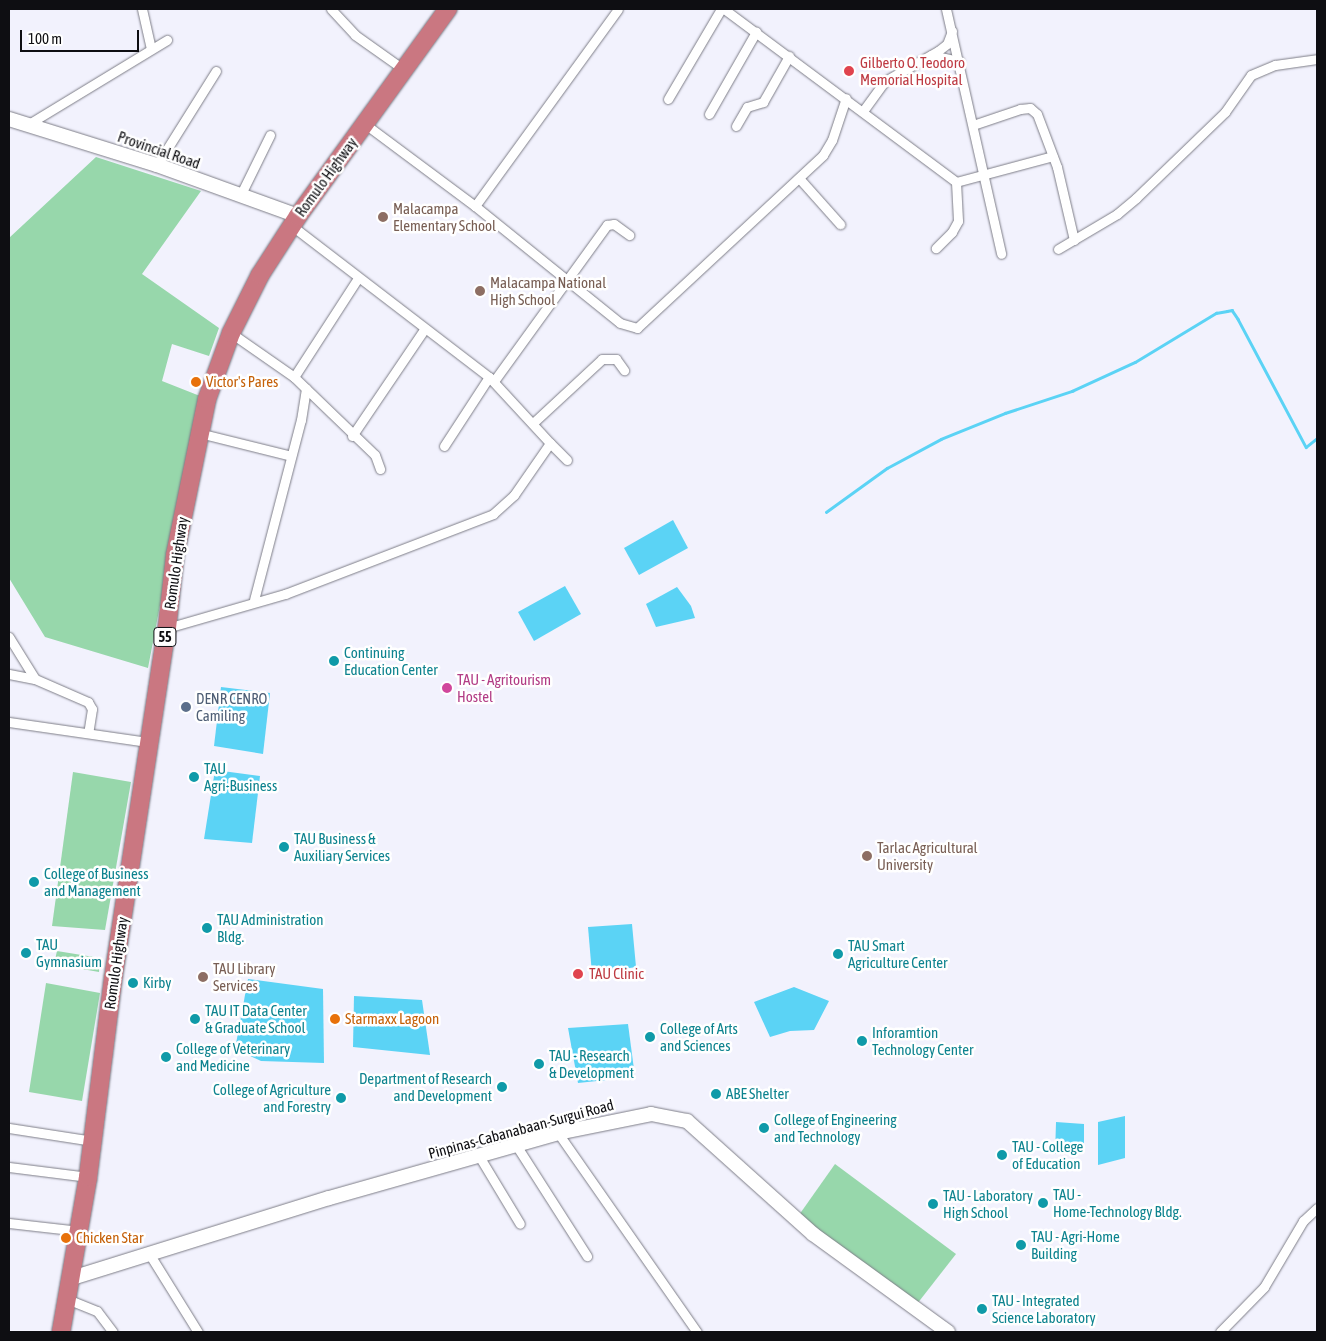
<!DOCTYPE html>
<html>
<head>
<meta charset="utf-8">
<style>
  body { margin:0 }
  #map { position:relative; width:1326px; height:1341px; overflow:hidden; background:#f2f2fd; font-family:"Asap Condensed",sans-serif }
  div>[style] { position:absolute }
  .green>* { inset:0; background:#97d7ab }
  .water>* { inset:0; background:#5bd3f5 }
  .stream>* { height:2.5px; margin:-1.25px; padding:0 1.25px; transform-origin:1.25px; border-radius:1.25px; background:#5bd3f5 }
  .roads { filter:drop-shadow(0 0 1px #7d7d87) drop-shadow(0 0 1px #7d7d87) }
  .street>* { height:9px; margin:-4.5px; padding:0 4.5px; transform-origin:4.5px; border-radius:4.5px; background:#fff }
  .secondary>* { height:14px; margin:-7px; padding:0 7px; transform-origin:7px; border-radius:7px; background:#fff }
  .highway>* { height:18px; margin:-9px; padding:0 9px; transform-origin:9px; border-radius:9px; background:#ca7781 }
  .dots>* { width:14px; height:14px; translate:-50% -50%; box-sizing:border-box; border:2px solid #fff; border-radius:50% }
  span { translate:-50% -50%; white-space:nowrap; text-align:center; line-height:1.15; -webkit-text-stroke:5px #fff; paint-order:stroke }
  .shield-label span { padding:1px 4px; background:#fff; border:1px solid; border-radius:4px; -webkit-text-stroke-width:0 }
  .shield-label { font-size:14px; color:#0e0e12; font-weight:700 }
  .health-label { font-size:15px; color:#be3a42 }
  .left { translate:0 -50%; text-align:left }
  .street-label { font-size:15px; color:#0e0e12 }
  .education-label { font-size:15px; color:#785e54 }
  .food-label { font-size:15px; color:#c56008 }
  .culture-label { font-size:15px; color:#0d838f }
  .right { translate:-100% -50%; text-align:right }
  .hotel-label { font-size:15px; color:#b23c85 }
  .service-label { font-size:15px; color:#4e5e75 }
  .frame { position:absolute; inset:0; border:10px solid #0e0e12; pointer-events:none }
  .scale { position:absolute; left:20px; top:30px; width:119px; height:22px; box-sizing:border-box; border:2px solid #0e0e12; border-top:0; padding-left:6px; font-size:15px; line-height:18px; white-space:nowrap; color:#0e0e12; -webkit-text-stroke:4px #fff; paint-order:stroke }
</style>
</head>
<body>
<div id="map">
  <div class="green">
    <div style="clip-path:polygon(96px 157px,201px 191px,142px 274px,219px 328px,209px 356px,172px 344px,162px 381px,200px 396px,148px 668px,45px 637px,9px 578px,9px 238px)"></div>
    <div style="clip-path:polygon(73px 772px,131px 782px,105px 930px,52px 926px)"></div>
    <div style="clip-path:polygon(57px 951px,100px 958px,99px 972px,54px 964px)"></div>
    <div style="clip-path:polygon(46px 983px,100px 993px,82px 1101px,29px 1092px)"></div>
    <div style="clip-path:polygon(835px 1164px,956px 1254px,917px 1304px,799px 1215px)"></div>
  </div>
  <div class="water">
    <div style="clip-path:polygon(673px 520px,688px 548px,639px 575px,624px 548px)"></div>
    <div style="clip-path:polygon(565px 586px,581px 614px,534px 641px,518px 612px)"></div>
    <div style="clip-path:polygon(677px 587px,691px 606px,695px 618px,656px 627px,646px 604px)"></div>
    <div style="clip-path:polygon(221px 687px,270px 693px,263px 754px,214px 746px)"></div>
    <div style="clip-path:polygon(215px 770px,260px 776px,252px 843px,204px 839px)"></div>
    <div style="clip-path:polygon(632px 924px,636px 967px,592px 974px,588px 927px)"></div>
    <div style="clip-path:polygon(248px 979px,323px 989px,324px 1063px,261px 1061px,235px 1049px)"></div>
    <div style="clip-path:polygon(794px 987px,829px 1001px,814px 1030px,790px 1031px,770px 1037px,754px 1002px)"></div>
    <div style="clip-path:polygon(354px 996px,422px 1000px,430px 1055px,353px 1047px)"></div>
    <div style="clip-path:polygon(628px 1024px,635px 1077px,578px 1083px,568px 1028px)"></div>
    <div style="clip-path:polygon(1125px 1116px,1125px 1158px,1098px 1165px,1098px 1122px)"></div>
    <div style="clip-path:polygon(1056px 1122px,1084px 1124px,1084px 1152px,1055px 1154px)"></div>
  </div>
  <div class="stream">
    <div style="left:826px;top:512px;width:75px;rotate:-35.8deg"></div>
    <div style="left:887px;top:468px;width:61px;rotate:-28.2deg"></div>
    <div style="left:941px;top:439px;width:69px;rotate:-22.1deg"></div>
    <div style="left:1005px;top:413px;width:71px;rotate:-18.2deg"></div>
    <div style="left:1072px;top:391px;width:69px;rotate:-24.7deg"></div>
    <div style="left:1135px;top:362px;width:95px;rotate:-31.2deg"></div>
    <div style="left:1216px;top:313px;width:11px;rotate:-10deg"></div>
    <div style="left:1227px;top:311px;width:5px;rotate:-11deg"></div>
    <div style="left:1232px;top:310px;width:11px;rotate:56deg"></div>
    <div style="left:1238px;top:319px;width:145px;rotate:62deg"></div>
    <div style="left:1306px;top:447px;width:14px;rotate:-39deg"></div>
  </div>
  <div class="roads">
    <div class="street">
      <div style="left:142px;top:9px;width:41px;rotate:77.3deg"></div>
      <div style="left:331px;top:9px;width:35px;rotate:47deg"></div>
      <div style="left:355px;top:35px;width:59px;rotate:35.3deg"></div>
      <div style="left:724px;top:9px;width:289px;rotate:36.7deg"></div>
      <div style="left:956px;top:182px;width:39px;rotate:87deg"></div>
      <div style="left:958px;top:221px;width:13px;rotate:119deg"></div>
      <div style="left:952px;top:232px;width:23px;rotate:135deg"></div>
      <div style="left:946px;top:9px;width:251px;rotate:77.3deg"></div>
      <div style="left:931px;top:55px;width:29px;rotate:12deg"></div>
      <div style="left:668px;top:99px;width:104px;rotate:-59.5deg"></div>
      <div style="left:863px;top:111px;width:37px;rotate:-54deg"></div>
      <div style="left:885px;top:81px;width:61px;rotate:-29.5deg"></div>
      <div style="left:938px;top:51px;width:11px;rotate:-38deg"></div>
      <div style="left:947px;top:44px;width:14px;rotate:-69deg"></div>
      <div style="left:709px;top:114px;width:95px;rotate:-60.2deg"></div>
      <div style="left:365px;top:124px;width:137px;rotate:36.7deg"></div>
      <div style="left:475px;top:206px;width:186px;rotate:38.9deg"></div>
      <div style="left:620px;top:323px;width:18px;rotate:16deg"></div>
      <div style="left:637px;top:328px;width:254px;rotate:-42.9deg"></div>
      <div style="left:823px;top:155px;width:17px;rotate:-59deg"></div>
      <div style="left:832px;top:140px;width:44px;rotate:-71.6deg"></div>
      <div style="left:27px;top:125px;width:164px;rotate:-31.3deg"></div>
      <div style="left:973px;top:125px;width:50px;rotate:-18.8deg"></div>
      <div style="left:1020px;top:109px;width:10px;rotate:-6deg"></div>
      <div style="left:1030px;top:108px;width:9px;rotate:41deg"></div>
      <div style="left:1037px;top:114px;width:57px;rotate:69.3deg"></div>
      <div style="left:1057px;top:167px;width:75px;rotate:76.9deg"></div>
      <div style="left:736px;top:126px;width:22px;rotate:-60deg"></div>
      <div style="left:747px;top:107px;width:17px;rotate:-17deg"></div>
      <div style="left:763px;top:102px;width:53px;rotate:-60.5deg"></div>
      <div style="left:157px;top:165px;width:111px;rotate:-57.9deg"></div>
      <div style="left:799px;top:178px;width:62px;rotate:48.3deg"></div>
      <div style="left:956px;top:182px;width:100px;rotate:-15deg"></div>
      <div style="left:240px;top:196px;width:68px;rotate:-63.8deg"></div>
      <div style="left:475px;top:206px;width:243px;rotate:-54deg"></div>
      <div style="left:1058px;top:249px;width:69px;rotate:-30.7deg"></div>
      <div style="left:1117px;top:214px;width:25px;rotate:-40deg"></div>
      <div style="left:1136px;top:198px;width:124px;rotate:-44deg"></div>
      <div style="left:1225px;top:112px;width:45px;rotate:-54.9deg"></div>
      <div style="left:1251px;top:75px;width:26px;rotate:-23deg"></div>
      <div style="left:1275px;top:65px;width:42px;rotate:-8.1deg"></div>
      <div style="left:231px;top:333px;width:77px;rotate:34.9deg"></div>
      <div style="left:294px;top:377px;width:112px;rotate:43.9deg"></div>
      <div style="left:375px;top:455px;width:15px;rotate:70deg"></div>
      <div style="left:294px;top:377px;width:118px;rotate:-57.1deg"></div>
      <div style="left:494px;top:381px;width:193px;rotate:-54.1deg"></div>
      <div style="left:607px;top:225px;width:7px;rotate:-8deg"></div>
      <div style="left:614px;top:224px;width:19px;rotate:36deg"></div>
      <div style="left:533px;top:423px;width:94px;rotate:-42.8deg"></div>
      <div style="left:602px;top:359px;width:14px"></div>
      <div style="left:616px;top:359px;width:14px;rotate:54deg"></div>
      <div style="left:199px;top:433px;width:95px;rotate:14deg"></div>
      <div style="left:352px;top:436px;width:130px;rotate:-55.9deg"></div>
      <div style="left:550px;top:443px;width:24px;rotate:45deg"></div>
      <div style="left:444px;top:446px;width:82px;rotate:-56.9deg"></div>
      <div style="left:254px;top:600px;width:186px;rotate:-75.4deg"></div>
      <div style="left:301px;top:420px;width:32px;rotate:-81deg"></div>
      <div style="left:167px;top:628px;width:123px;rotate:-16.1deg"></div>
      <div style="left:285px;top:594px;width:223px;rotate:-21deg"></div>
      <div style="left:493px;top:514px;width:28px;rotate:-42deg"></div>
      <div style="left:514px;top:495px;width:63px;rotate:-55.3deg"></div>
      <div style="left:550px;top:443px;width:90px;rotate:-132.7deg"></div>
      <div style="left:489px;top:377px;width:250px;rotate:-142.5deg"></div>
      <div style="left:9px;top:637px;width:49px;rotate:58.2deg"></div>
      <div style="left:9px;top:674px;width:26px;rotate:11deg"></div>
      <div style="left:35px;top:679px;width:58px;rotate:23.5deg"></div>
      <div style="left:88px;top:702px;width:8px;rotate:60deg"></div>
      <div style="left:92px;top:709px;width:24px;rotate:99deg"></div>
      <div style="left:9px;top:722px;width:140px;rotate:8.2deg"></div>
      <div style="left:9px;top:1128px;width:85px;rotate:8.8deg"></div>
      <div style="left:558px;top:1133px;width:243px;rotate:55.1deg"></div>
      <div style="left:516px;top:1145px;width:132px;rotate:57.4deg"></div>
      <div style="left:479px;top:1156px;width:79px;rotate:58.9deg"></div>
      <div style="left:9px;top:1167px;width:80px;rotate:7.2deg"></div>
      <div style="left:9px;top:1223px;width:71px;rotate:6.4deg"></div>
      <div style="left:150px;top:1255px;width:91px;rotate:58.1deg"></div>
      <div style="left:67px;top:1299px;width:32px;rotate:22deg"></div>
      <div style="left:97px;top:1311px;width:26px;rotate:53deg"></div>
      <div style="left:1220px;top:1332px;width:63px;rotate:-45.6deg"></div>
      <div style="left:1264px;top:1287px;width:77px;rotate:-59.4deg"></div>
      <div style="left:1303px;top:1221px;width:19px;rotate:-43deg"></div>
    </div>
    <div class="secondary">
      <div style="left:9px;top:119px;width:155px;rotate:17.3deg"></div>
      <div style="left:157px;top:165px;width:150px;rotate:19.9deg"></div>
      <div style="left:72px;top:1278px;width:269px;rotate:-17.3deg"></div>
      <div style="left:329px;top:1198px;width:238px;rotate:-15.8deg"></div>
      <div style="left:558px;top:1133px;width:95px;rotate:-11.5deg"></div>
      <div style="left:651px;top:1114px;width:37px;rotate:11deg"></div>
      <div style="left:687px;top:1121px;width:169px;rotate:41.9deg"></div>
      <div style="left:813px;top:1234px;width:167px;rotate:36deg"></div>
    </div>
    <div class="highway">
      <div style="left:61px;top:1332px;width:157px;rotate:-80.1deg"></div>
      <div style="left:88px;top:1177px;width:200px;rotate:-82.8deg"></div>
      <div style="left:113px;top:979px;width:355px;rotate:-81.3deg"></div>
      <div style="left:167px;top:628px;width:73px;rotate:-83.7deg"></div>
      <div style="left:175px;top:555px;width:159px;rotate:-78.4deg"></div>
      <div style="left:207px;top:399px;width:70px;rotate:-70deg"></div>
      <div style="left:231px;top:333px;width:65px;rotate:-63.4deg"></div>
      <div style="left:260px;top:275px;width:70px;rotate:-57.2deg"></div>
      <div style="left:298px;top:216px;width:256px;rotate:-54.1deg"></div>
    </div>
  </div>
  <div class="dots">
    <div style="left:849px;top:71px;background:#e0444e"></div>
    <div style="left:383px;top:217px;background:#8d6e63"></div>
    <div style="left:480px;top:291px;background:#8d6e63"></div>
    <div style="left:196px;top:382px;background:#e8710a"></div>
    <div style="left:334px;top:661px;background:#0f9aa8"></div>
    <div style="left:447px;top:688px;background:#d1479c"></div>
    <div style="left:186px;top:707px;background:#5c6f8a"></div>
    <div style="left:194px;top:777px;background:#0f9aa8"></div>
    <div style="left:284px;top:847px;background:#0f9aa8"></div>
    <div style="left:867px;top:856px;background:#8d6e63"></div>
    <div style="left:34px;top:882px;background:#0f9aa8"></div>
    <div style="left:207px;top:928px;background:#0f9aa8"></div>
    <div style="left:26px;top:953px;background:#0f9aa8"></div>
    <div style="left:838px;top:954px;background:#0f9aa8"></div>
    <div style="left:578px;top:974px;background:#e0444e"></div>
    <div style="left:203px;top:977px;background:#8d6e63"></div>
    <div style="left:133px;top:983px;background:#0f9aa8"></div>
    <div style="left:195px;top:1019px;background:#0f9aa8"></div>
    <div style="left:335px;top:1019px;background:#e8710a"></div>
    <div style="left:650px;top:1037px;background:#0f9aa8"></div>
    <div style="left:862px;top:1041px;background:#0f9aa8"></div>
    <div style="left:166px;top:1057px;background:#0f9aa8"></div>
    <div style="left:539px;top:1064px;background:#0f9aa8"></div>
    <div style="left:502px;top:1087px;background:#0f9aa8"></div>
    <div style="left:716px;top:1094px;background:#0f9aa8"></div>
    <div style="left:341px;top:1098px;background:#0f9aa8"></div>
    <div style="left:764px;top:1128px;background:#0f9aa8"></div>
    <div style="left:1002px;top:1155px;background:#0f9aa8"></div>
    <div style="left:1043px;top:1203px;background:#0f9aa8"></div>
    <div style="left:933px;top:1204px;background:#0f9aa8"></div>
    <div style="left:66px;top:1238px;background:#e8710a"></div>
    <div style="left:1021px;top:1245px;background:#0f9aa8"></div>
    <div style="left:982px;top:1309px;background:#0f9aa8"></div>
  </div>
  <div class="shield-label">
    <span style="left:165px;top:637px">55</span>
  </div>
  <div class="health-label">
    <span class="left" style="left:860px;top:71px">Gilberto O. Teodoro<br>Memorial Hospital</span>
    <span class="left" style="left:589px;top:974px">TAU Clinic</span>
  </div>
  <div class="street-label">
    <span style="left:159px;top:150px;rotate:19deg">Provincial Road</span>
    <span style="left:326px;top:177px;rotate:-54deg">Romulo Highway</span>
    <span style="left:176px;top:563px;rotate:-82deg">Romulo Highway</span>
    <span style="left:116px;top:963px;rotate:-82deg">Romulo Highway</span>
    <span style="left:521px;top:1129px;rotate:-15deg">Pinpinas-Cabanabaan-Surgui Road</span>
  </div>
  <div class="education-label">
    <span class="left" style="left:393px;top:217px">Malacampa<br>Elementary School</span>
    <span class="left" style="left:490px;top:291px">Malacampa National<br>High School</span>
    <span class="left" style="left:877px;top:856px">Tarlac Agricultural<br>University</span>
    <span class="left" style="left:213px;top:977px">TAU Library<br>Services</span>
  </div>
  <div class="food-label">
    <span class="left" style="left:206px;top:382px">Victor's Pares</span>
    <span class="left" style="left:345px;top:1019px">Starmaxx Lagoon</span>
    <span class="left" style="left:76px;top:1238px">Chicken Star</span>
  </div>
  <div class="culture-label">
    <span class="left" style="left:344px;top:661px">Continuing<br>Education Center</span>
    <span class="left" style="left:204px;top:777px">TAU<br>Agri-Business</span>
    <span class="left" style="left:294px;top:847px">TAU Business &amp;<br>Auxiliary Services</span>
    <span class="left" style="left:44px;top:882px">College of Business<br>and Management</span>
    <span class="left" style="left:217px;top:928px">TAU Administration<br>Bldg.</span>
    <span class="left" style="left:36px;top:953px">TAU<br>Gymnasium</span>
    <span class="left" style="left:848px;top:954px">TAU Smart<br>Agriculture Center</span>
    <span class="left" style="left:143px;top:983px">Kirby</span>
    <span class="left" style="left:205px;top:1019px">TAU IT Data Center<br>&amp; Graduate School</span>
    <span class="left" style="left:660px;top:1037px">College of Arts<br>and Sciences</span>
    <span class="left" style="left:872px;top:1041px">Inforamtion<br>Technology Center</span>
    <span class="left" style="left:176px;top:1057px">College of Veterinary<br>and Medicine</span>
    <span class="left" style="left:549px;top:1064px">TAU - Research<br>&amp; Development</span>
    <span class="right" style="left:492px;top:1087px">Department of Research<br>and Development</span>
    <span class="right" style="left:331px;top:1098px">College of Agriculture<br>and Forestry</span>
    <span class="left" style="left:726px;top:1094px">ABE Shelter</span>
    <span class="left" style="left:774px;top:1128px">College of Engineering<br>and Technology</span>
    <span class="left" style="left:1012px;top:1155px">TAU - College<br>of Education</span>
    <span class="left" style="left:1053px;top:1203px">TAU -<br>Home-Technology Bldg.</span>
    <span class="left" style="left:943px;top:1204px">TAU - Laboratory<br>High School</span>
    <span class="left" style="left:1031px;top:1245px">TAU - Agri-Home<br>Building</span>
    <span class="left" style="left:992px;top:1309px">TAU - Integrated<br>Science Laboratory</span>
  </div>
  <div class="hotel-label">
    <span class="left" style="left:457px;top:688px">TAU - Agritourism<br>Hostel</span>
  </div>
  <div class="service-label">
    <span class="left" style="left:196px;top:707px">DENR CENRO<br>Camiling</span>
  </div>
  <div class="frame"></div>
  <div class="scale">100 m</div>
</div>
</body>
</html>
